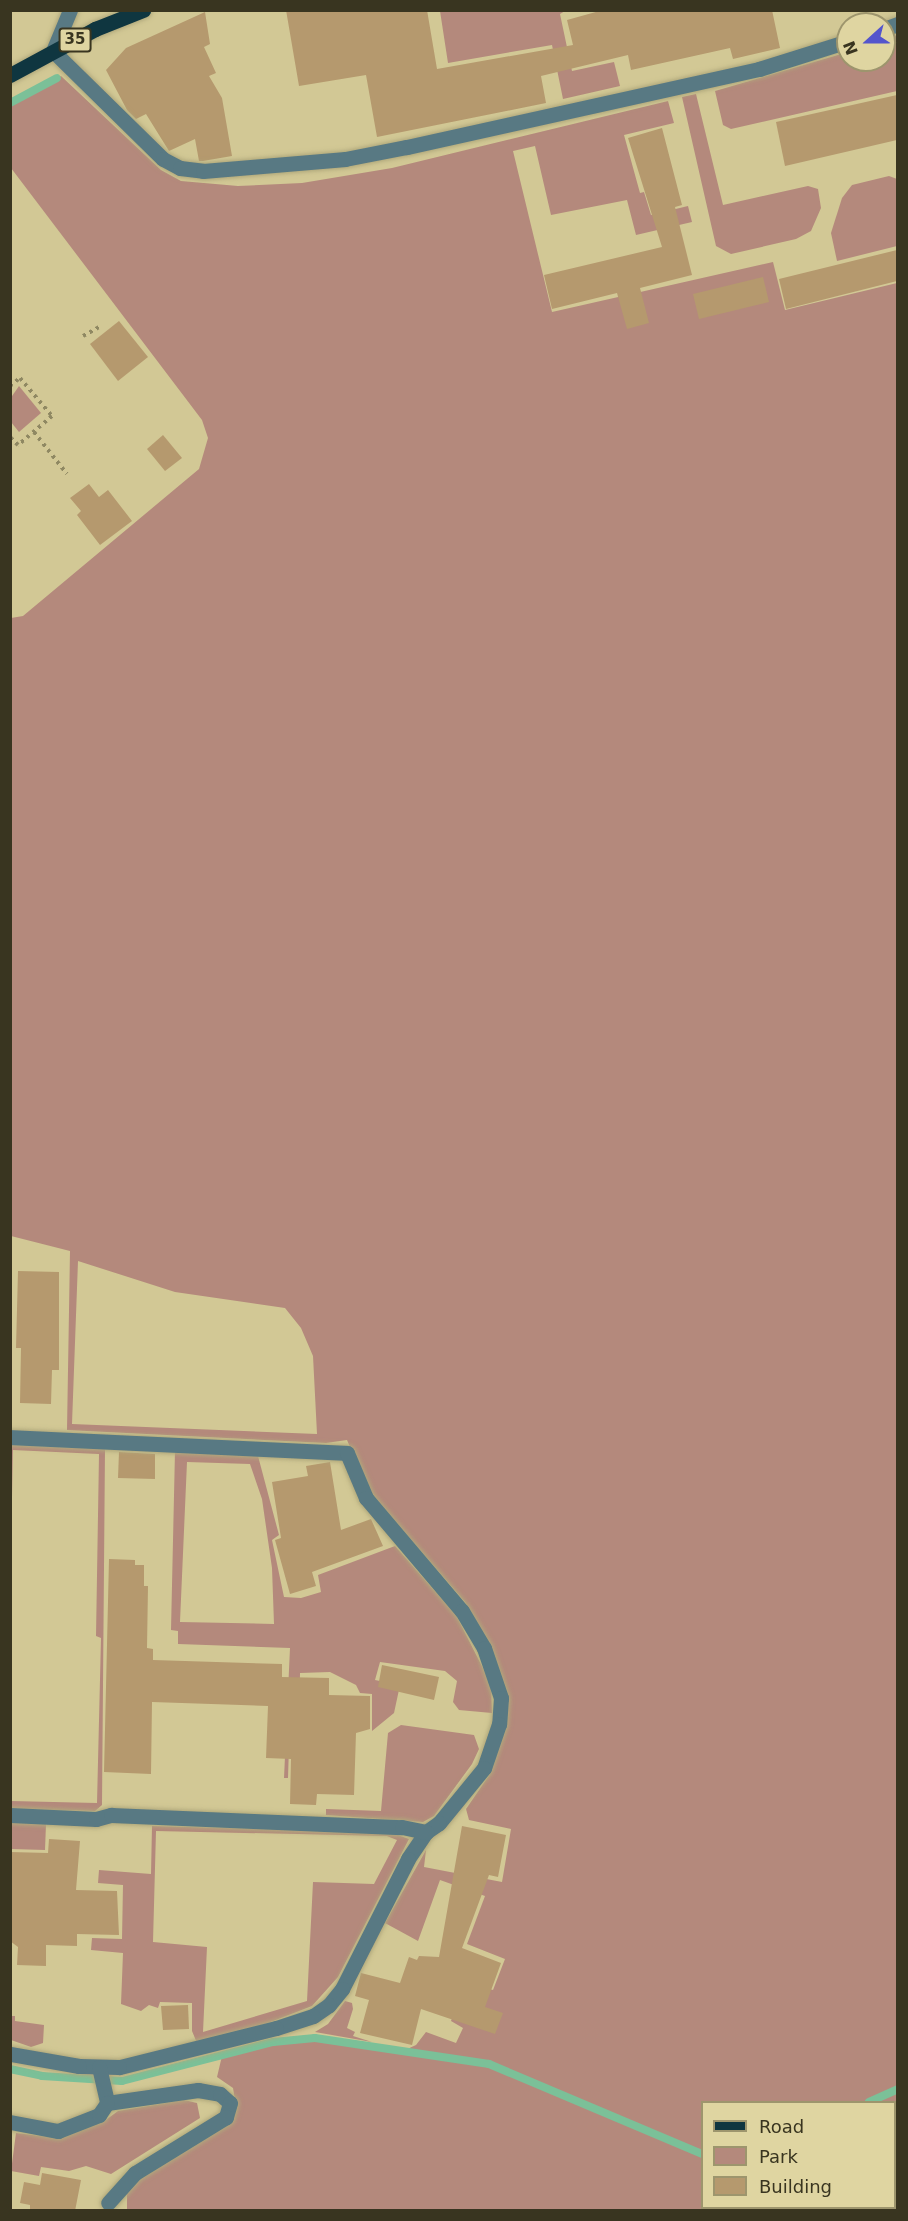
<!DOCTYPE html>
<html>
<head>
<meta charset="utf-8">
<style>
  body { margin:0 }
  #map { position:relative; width:908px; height:2221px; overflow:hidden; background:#d2c895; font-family:"DejaVu Sans",sans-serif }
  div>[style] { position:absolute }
  .green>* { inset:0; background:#b4897c }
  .stream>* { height:8px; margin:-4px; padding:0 4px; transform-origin:4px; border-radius:4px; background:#7bc098 }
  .building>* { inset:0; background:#b5996e }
  .path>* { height:4px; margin-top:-2px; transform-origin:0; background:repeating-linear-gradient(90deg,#8f8862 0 3px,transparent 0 7.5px) }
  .roads { filter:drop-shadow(0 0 2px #b0a87b) drop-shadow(0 0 2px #b0a87b) }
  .minor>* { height:15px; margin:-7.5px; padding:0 7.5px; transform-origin:7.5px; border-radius:7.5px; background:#587983 }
  .major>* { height:15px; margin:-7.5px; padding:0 7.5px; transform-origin:7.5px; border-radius:7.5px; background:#0f3640 }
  span { translate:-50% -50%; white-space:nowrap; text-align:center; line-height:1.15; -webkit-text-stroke:4.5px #dfd5a1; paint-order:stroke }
  .shield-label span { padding:2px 4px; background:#dfd5a1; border:2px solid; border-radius:4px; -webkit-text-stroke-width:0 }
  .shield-label { font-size:15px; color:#393520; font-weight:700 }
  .frame { position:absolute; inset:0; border:12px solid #393520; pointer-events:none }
  .legend { position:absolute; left:701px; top:2101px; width:195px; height:108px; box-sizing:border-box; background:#dfd5a1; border:2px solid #9d956d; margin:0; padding:8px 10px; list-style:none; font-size:18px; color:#393520 }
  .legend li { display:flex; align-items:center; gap:12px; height:30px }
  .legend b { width:30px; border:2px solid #9d956d }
  .north { position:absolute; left:836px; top:12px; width:60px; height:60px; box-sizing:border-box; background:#dfd5a1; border:2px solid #9d956d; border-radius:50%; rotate:249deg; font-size:16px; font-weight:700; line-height:24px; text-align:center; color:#393520 }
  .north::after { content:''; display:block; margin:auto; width:21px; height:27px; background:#5455cc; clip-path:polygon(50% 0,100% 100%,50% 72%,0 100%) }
</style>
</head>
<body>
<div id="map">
  <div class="green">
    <div style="clip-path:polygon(440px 11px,565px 11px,560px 14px,572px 71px,614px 62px,620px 86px,563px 99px,552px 45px,448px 63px)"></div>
    <div style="clip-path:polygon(897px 35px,897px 91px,731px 129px,723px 125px,715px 91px,848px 52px,848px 60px,884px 60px,884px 40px)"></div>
    <div style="clip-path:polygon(evenodd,61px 76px,161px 170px,181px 181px,238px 186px,302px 183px,392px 168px,668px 101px,674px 123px,624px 135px,640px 193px,644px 192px,651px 215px,688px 206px,692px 222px,636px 235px,627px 200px,551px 215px,535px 146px,513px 151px,552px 312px,773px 262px,785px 310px,897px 283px,897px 2210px,127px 2210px,127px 2192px,133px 2179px,236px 2107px,233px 2088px,217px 2077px,222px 2056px,290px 2038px,403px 2051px,416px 2045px,426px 2032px,456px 2043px,463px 2028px,451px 2021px,465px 1982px,493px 1990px,505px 1959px,467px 1944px,485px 1896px,440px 1880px,418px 1941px,385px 1923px,426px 1850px,424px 1867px,502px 1882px,511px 1829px,469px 1820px,466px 1809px,490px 1774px,502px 1721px,501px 1675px,487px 1639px,465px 1602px,369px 1491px,347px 1440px,326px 1443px,67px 1430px,70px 1251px,11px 1236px,11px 618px,23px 616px,199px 469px,208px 438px,202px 420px,11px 168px,11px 104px,61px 76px,78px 1261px,175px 1292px,285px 1308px,301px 1328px,313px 1356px,317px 1434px,72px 1424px,78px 1261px,61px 76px,702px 2102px,894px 2102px,894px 2208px,702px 2208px,702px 2102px)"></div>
    <div style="clip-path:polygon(696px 94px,723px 205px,808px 186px,818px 189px,821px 208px,811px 231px,796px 239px,731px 254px,716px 246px,682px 97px)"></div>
    <div style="clip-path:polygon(889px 176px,897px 179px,897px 246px,837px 261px,831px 233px,842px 198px,852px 185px)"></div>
    <div style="clip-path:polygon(19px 386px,41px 413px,19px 432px,11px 422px,10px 399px)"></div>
    <div style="clip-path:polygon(11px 1445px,105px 1449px,102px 1805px,95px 1811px,11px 1809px,10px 1801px,97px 1803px,101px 1638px,96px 1636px,99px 1454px,13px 1450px,11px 1545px)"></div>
    <div style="clip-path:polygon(evenodd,175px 1451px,258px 1456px,279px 1535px,272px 1540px,284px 1597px,301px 1598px,321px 1592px,318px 1575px,395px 1546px,456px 1615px,491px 1684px,492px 1713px,459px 1710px,453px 1702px,457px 1681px,445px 1671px,380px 1662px,375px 1680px,400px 1685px,394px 1713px,372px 1731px,372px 1694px,360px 1693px,356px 1685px,330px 1672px,300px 1673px,299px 1728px,289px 1746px,288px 1778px,284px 1778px,290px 1648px,178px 1644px,178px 1631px,171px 1630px,175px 1451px,187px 1462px,250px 1464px,262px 1499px,272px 1568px,274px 1624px,180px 1622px,187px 1462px)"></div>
    <div style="clip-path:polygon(401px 1725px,474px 1735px,479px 1749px,472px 1764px,434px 1816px,423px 1822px,326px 1815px,326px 1809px,381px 1811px,388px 1733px)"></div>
    <div style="clip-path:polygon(10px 1822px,46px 1824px,45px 1850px,11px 1849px)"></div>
    <div style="clip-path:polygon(evenodd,152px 1826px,389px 1832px,409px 1839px,338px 1977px,312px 2006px,268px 2023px,197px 2043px,192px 2031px,192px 2003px,160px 2002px,158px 2008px,149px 2005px,141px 2011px,121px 2004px,123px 1953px,91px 1950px,92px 1938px,122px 1939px,123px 1885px,98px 1883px,99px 1870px,151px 1874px,152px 1826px,156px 1831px,387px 1836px,397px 1840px,374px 1884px,313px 1882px,307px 2001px,203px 2032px,207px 1947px,153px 1942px,156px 1831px)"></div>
    <div style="clip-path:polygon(345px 2001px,352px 2003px,353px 2009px,347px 2028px,355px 2032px,353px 2036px,372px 2042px,315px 2032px,328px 2024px)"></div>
    <div style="clip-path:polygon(11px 2016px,15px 2016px,15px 2021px,44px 2025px,43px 2043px,31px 2047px,11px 2040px)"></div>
    <div style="clip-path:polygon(184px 2100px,197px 2103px,200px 2118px,111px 2174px,86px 2166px,69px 2171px,41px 2167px,39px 2176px,11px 2171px,16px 2133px,58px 2138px,103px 2122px,118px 2111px)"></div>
  </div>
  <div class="stream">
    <div style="left:10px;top:103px;width:53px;rotate:-28deg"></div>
    <div style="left:10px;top:2069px;width:33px;rotate:12deg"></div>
    <div style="left:42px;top:2076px;width:80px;rotate:3.6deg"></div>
    <div style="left:122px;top:2081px;width:156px;rotate:-14.5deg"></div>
    <div style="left:273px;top:2042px;width:42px;rotate:-5.4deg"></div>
    <div style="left:315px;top:2038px;width:176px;rotate:8.5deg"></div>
    <div style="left:489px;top:2064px;width:231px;rotate:22.9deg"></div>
    <div style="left:869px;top:2102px;width:32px;rotate:-24deg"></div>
  </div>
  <div class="building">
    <div style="clip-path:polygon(286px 10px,427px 10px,437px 69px,573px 45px,567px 20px,603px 10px,772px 10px,780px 48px,733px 59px,730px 48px,631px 70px,628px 55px,541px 76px,546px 103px,377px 137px,366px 75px,299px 86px)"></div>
    <div style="clip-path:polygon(205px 12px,210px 44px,204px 47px,216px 73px,209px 76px,222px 98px,232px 156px,203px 161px,199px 161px,195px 139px,169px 151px,146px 114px,136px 119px,127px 110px,106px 70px,126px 48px)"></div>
    <div style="clip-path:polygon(897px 95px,897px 140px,785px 166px,776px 122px)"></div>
    <div style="clip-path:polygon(662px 128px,682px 205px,675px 207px,692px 275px,640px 288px,649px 323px,627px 329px,617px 293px,552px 309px,544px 275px,662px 247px,628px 138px)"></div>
    <div style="clip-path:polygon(897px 250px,897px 281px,786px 309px,779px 279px)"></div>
    <div style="clip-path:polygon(763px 277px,769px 302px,699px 319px,693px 294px)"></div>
    <div style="clip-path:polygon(119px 321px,148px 357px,118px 381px,90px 344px)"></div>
    <div style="clip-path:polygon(163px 435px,182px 458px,165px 471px,147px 449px)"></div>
    <div style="clip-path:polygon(89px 484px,99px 497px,108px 490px,132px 521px,100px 545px,77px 515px,81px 511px,70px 498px)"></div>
    <div style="clip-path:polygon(18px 1271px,59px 1272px,59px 1370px,52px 1370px,51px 1404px,20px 1403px,21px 1348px,16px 1348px)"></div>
    <div style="clip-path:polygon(119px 1452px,155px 1454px,155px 1479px,118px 1478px)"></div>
    <div style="clip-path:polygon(330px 1462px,341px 1530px,371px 1519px,383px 1546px,312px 1572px,316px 1586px,290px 1594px,275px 1540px,281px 1538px,272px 1482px,308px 1476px,306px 1466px)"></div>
    <div style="clip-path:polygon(109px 1559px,135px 1560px,135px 1565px,144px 1565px,144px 1586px,148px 1586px,147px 1648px,153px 1649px,153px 1660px,282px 1664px,282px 1677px,329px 1678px,329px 1695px,370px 1696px,370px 1729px,356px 1733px,354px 1795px,317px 1794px,316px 1805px,290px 1804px,291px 1759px,266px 1758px,268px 1706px,152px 1702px,151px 1774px,104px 1772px)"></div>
    <div style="clip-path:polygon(382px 1665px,439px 1677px,434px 1700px,378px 1687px)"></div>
    <div style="clip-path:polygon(462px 1826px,506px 1835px,498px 1877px,489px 1875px,462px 1948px,501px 1963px,485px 2007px,503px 2013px,495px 2034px,421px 2009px,412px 2045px,360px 2033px,369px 2000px,355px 1996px,361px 1973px,400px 1983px,409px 1957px,417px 1960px,419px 1956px,439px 1957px)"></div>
    <div style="clip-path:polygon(49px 1839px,80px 1841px,76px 1890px,117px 1891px,119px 1935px,77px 1934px,77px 1946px,46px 1945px,46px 1966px,17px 1965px,18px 1947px,10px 1941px,10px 1852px,48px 1853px)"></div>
    <div style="clip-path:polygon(188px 2005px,189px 2029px,163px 2030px,161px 2006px)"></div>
    <div style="clip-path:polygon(42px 2173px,81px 2180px,75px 2211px,30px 2211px,30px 2205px,20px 2203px,24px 2182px,40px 2185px)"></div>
  </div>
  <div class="path">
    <div style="left:83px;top:336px;width:21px;rotate:-29deg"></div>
    <div style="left:10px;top:386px;width:13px;rotate:-39deg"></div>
    <div style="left:20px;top:378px;width:50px;rotate:49.9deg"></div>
    <div style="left:52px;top:416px;width:45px;rotate:139.5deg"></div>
    <div style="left:18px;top:445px;width:11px;rotate:-135deg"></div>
    <div style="left:34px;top:432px;width:53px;rotate:51.8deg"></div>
  </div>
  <div class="roads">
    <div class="minor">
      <div style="left:70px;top:10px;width:44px;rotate:112.5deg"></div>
      <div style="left:53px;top:51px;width:154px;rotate:44.5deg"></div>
      <div style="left:163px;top:159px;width:19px;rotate:28deg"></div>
      <div style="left:180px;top:168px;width:23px;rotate:7deg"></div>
      <div style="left:203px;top:171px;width:143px;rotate:-4.8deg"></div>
      <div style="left:345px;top:159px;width:63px;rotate:-11deg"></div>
      <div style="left:407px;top:147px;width:361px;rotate:-12.5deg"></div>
      <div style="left:759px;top:69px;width:93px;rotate:-17.5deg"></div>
      <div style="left:884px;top:29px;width:15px;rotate:-20deg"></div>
      <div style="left:10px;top:1437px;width:337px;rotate:2.7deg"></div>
      <div style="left:347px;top:1453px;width:49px;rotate:67.1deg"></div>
      <div style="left:366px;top:1498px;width:148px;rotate:49.7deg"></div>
      <div style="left:462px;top:1611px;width:43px;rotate:59.3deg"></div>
      <div style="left:484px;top:1648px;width:53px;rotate:71.2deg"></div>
      <div style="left:501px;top:1698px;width:26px;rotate:94deg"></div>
      <div style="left:499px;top:1724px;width:46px;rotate:108.8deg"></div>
      <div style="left:484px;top:1768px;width:71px;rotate:129.3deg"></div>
      <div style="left:439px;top:1823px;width:16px;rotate:145deg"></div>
      <div style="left:426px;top:1832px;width:32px;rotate:124deg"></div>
      <div style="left:408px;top:1859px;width:146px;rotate:116.9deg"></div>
      <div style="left:342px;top:1989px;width:21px;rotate:129deg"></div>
      <div style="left:329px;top:2005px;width:19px;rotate:145deg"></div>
      <div style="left:313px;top:2016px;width:39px;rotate:162deg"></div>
      <div style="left:276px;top:2028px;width:162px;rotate:166deg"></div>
      <div style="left:119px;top:2067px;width:40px;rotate:-178.6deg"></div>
      <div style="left:79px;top:2066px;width:70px;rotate:-170.1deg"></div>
      <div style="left:10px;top:1815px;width:86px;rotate:2.7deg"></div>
      <div style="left:96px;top:1819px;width:16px;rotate:-15deg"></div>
      <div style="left:111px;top:1815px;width:291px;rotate:2.4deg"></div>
      <div style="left:402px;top:1827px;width:25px;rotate:12deg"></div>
      <div style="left:99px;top:2067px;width:37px;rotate:77deg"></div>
      <div style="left:107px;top:2103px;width:92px;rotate:-8.1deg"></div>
      <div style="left:198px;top:2090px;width:22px;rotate:10deg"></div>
      <div style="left:220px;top:2094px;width:13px;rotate:42deg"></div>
      <div style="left:230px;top:2103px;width:15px;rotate:106deg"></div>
      <div style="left:226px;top:2117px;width:107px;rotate:148.4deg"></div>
      <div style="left:135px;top:2173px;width:40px;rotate:132deg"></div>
      <div style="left:10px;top:2122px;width:49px;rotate:10.6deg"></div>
      <div style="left:58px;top:2131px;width:44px;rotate:-21.3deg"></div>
      <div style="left:99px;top:2115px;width:14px;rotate:-56deg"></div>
    </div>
    <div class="major">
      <div style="left:10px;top:75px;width:97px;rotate:-28.4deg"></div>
      <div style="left:95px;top:29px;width:52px;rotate:-21.6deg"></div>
    </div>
  </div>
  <div class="shield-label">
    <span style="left:75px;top:40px">35</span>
  </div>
  <div class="frame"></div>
  <ul class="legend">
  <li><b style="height:8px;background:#0f3640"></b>Road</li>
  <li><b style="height:16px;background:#b4897c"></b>Park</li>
  <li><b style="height:16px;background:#b5996e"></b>Building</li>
  </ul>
  <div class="north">N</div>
</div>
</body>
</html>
